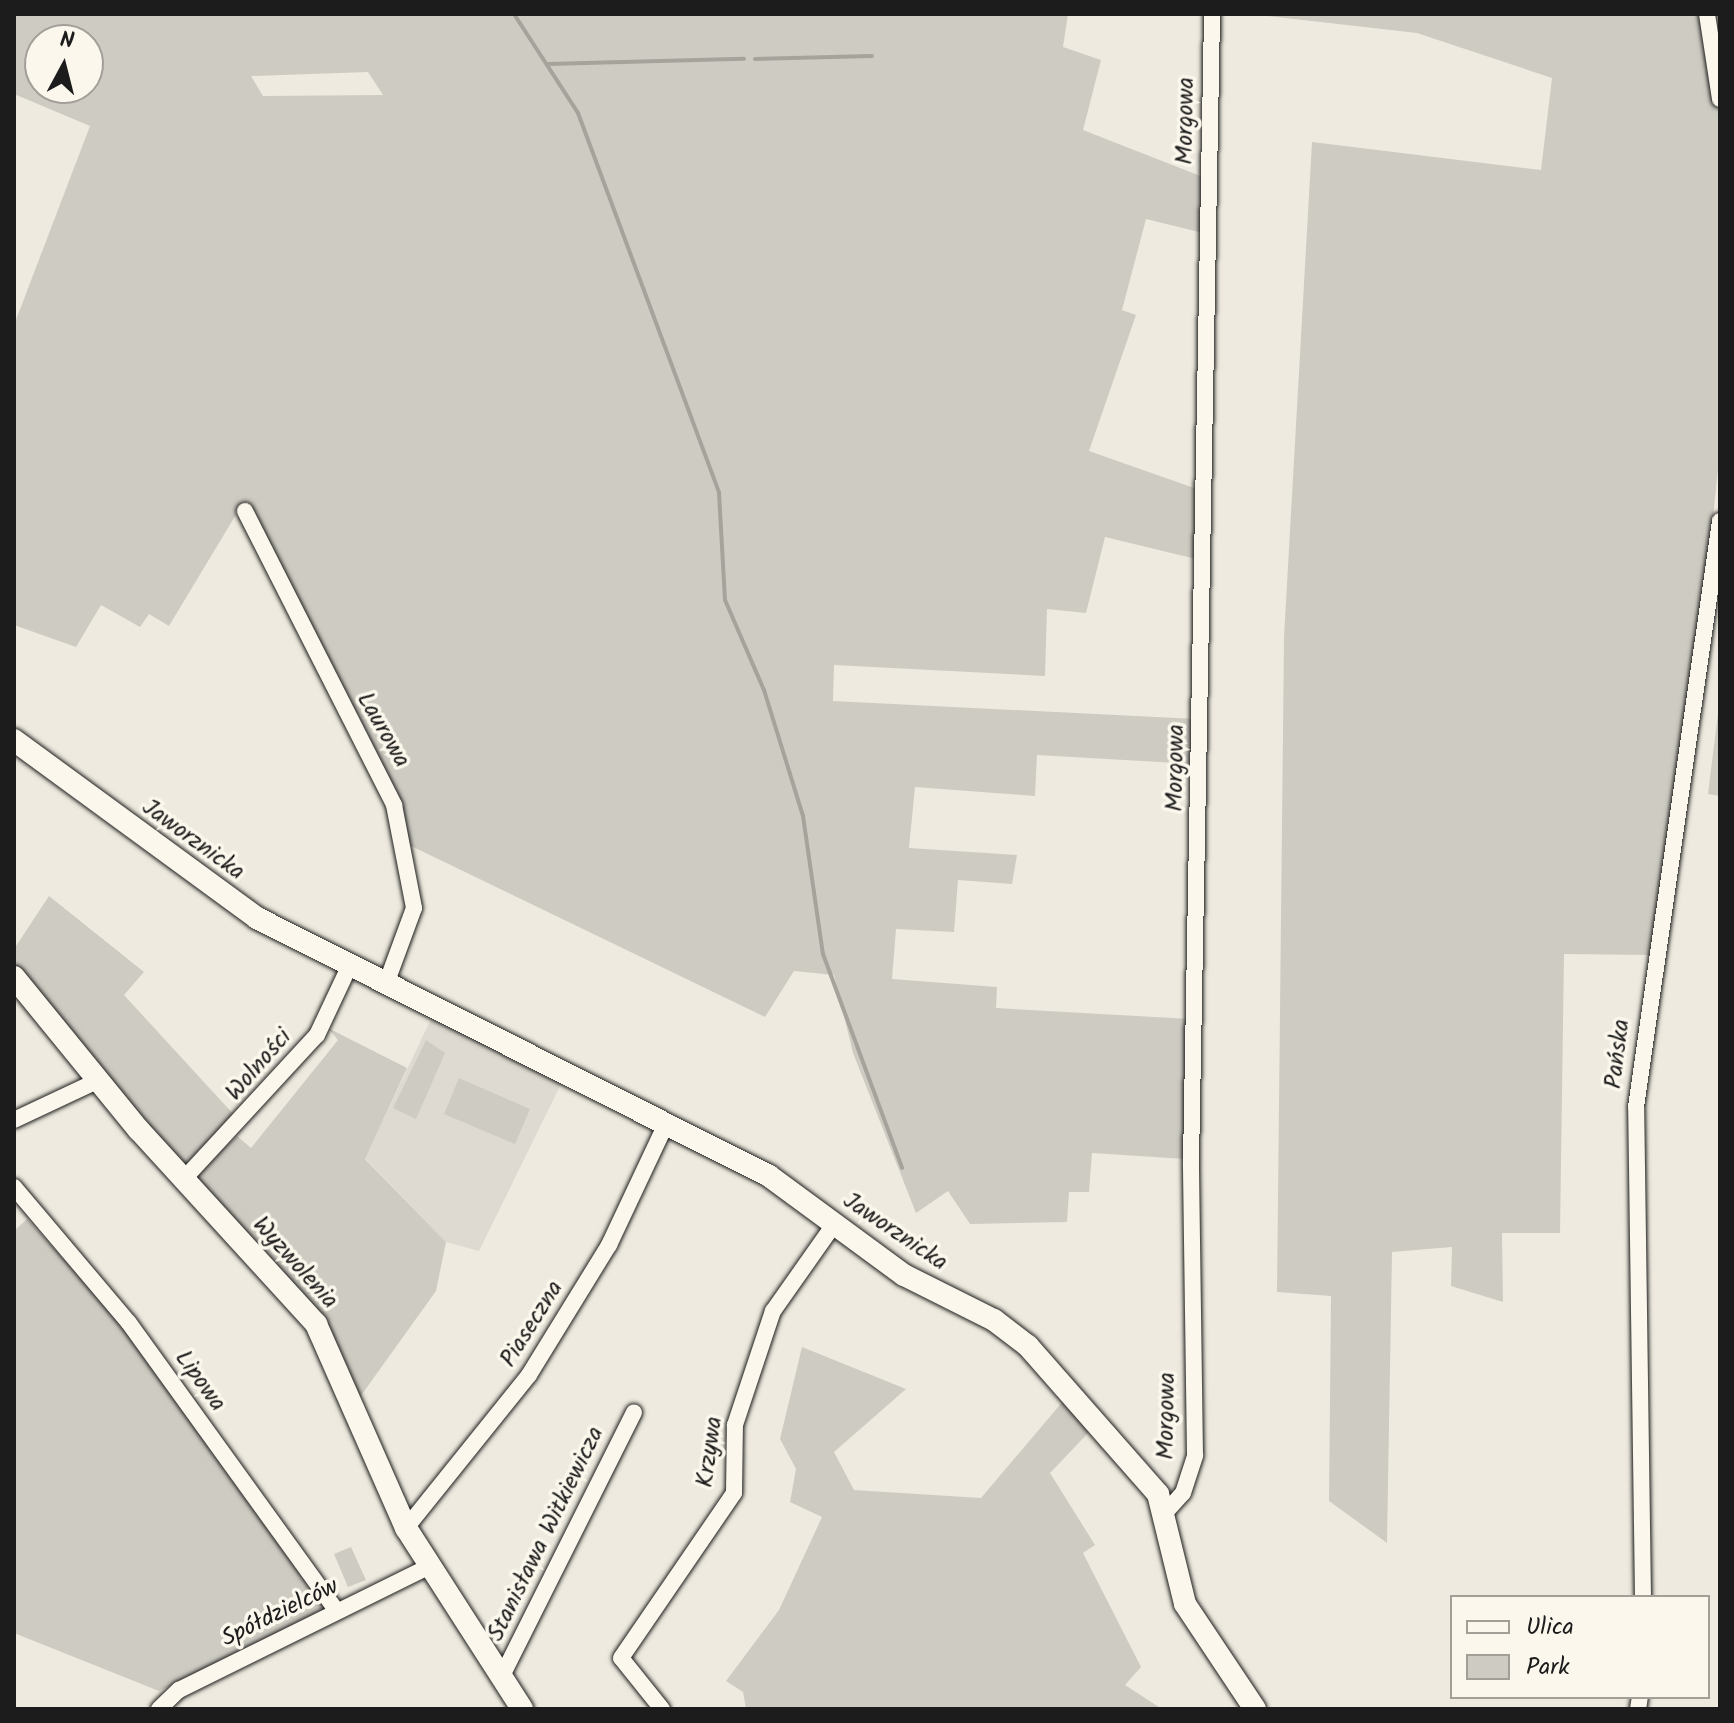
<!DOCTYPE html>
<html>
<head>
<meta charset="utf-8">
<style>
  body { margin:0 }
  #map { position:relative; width:1734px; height:1723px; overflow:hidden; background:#eeeadf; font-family:Kalam,sans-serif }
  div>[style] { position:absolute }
  .built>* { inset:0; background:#dedad1 }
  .green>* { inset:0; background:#ceccc2 }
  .stream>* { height:4px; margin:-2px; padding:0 2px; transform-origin:2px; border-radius:2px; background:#a6a39d }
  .roads { filter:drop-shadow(0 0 2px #1c1c1c) drop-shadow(0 0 2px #1c1c1c) }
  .street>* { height:16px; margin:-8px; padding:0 8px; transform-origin:8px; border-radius:8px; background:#fbf7ec }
  .secondary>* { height:22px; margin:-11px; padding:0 11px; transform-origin:11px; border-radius:11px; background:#fbf7ec }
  span { translate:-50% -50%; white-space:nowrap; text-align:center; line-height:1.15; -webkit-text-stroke:7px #fbf7ec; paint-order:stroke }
  .street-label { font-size:24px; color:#1c1c1c }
  .frame { position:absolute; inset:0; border:16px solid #1c1c1c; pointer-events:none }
  .legend { position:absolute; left:1450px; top:1595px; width:260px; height:104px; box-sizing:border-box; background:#fbf7ec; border:2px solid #a29f99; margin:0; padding:10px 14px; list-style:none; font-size:24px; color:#1c1c1c }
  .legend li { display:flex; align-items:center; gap:16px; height:40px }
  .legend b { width:40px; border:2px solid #a29f99 }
  .north { position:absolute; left:24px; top:24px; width:80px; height:80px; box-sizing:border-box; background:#fbf7ec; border:2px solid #a29f99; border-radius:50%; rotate:7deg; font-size:22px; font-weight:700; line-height:32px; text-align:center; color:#1c1c1c }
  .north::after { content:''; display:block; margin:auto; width:28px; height:36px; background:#1c1c1c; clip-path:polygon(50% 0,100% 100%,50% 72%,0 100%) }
</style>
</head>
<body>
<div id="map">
  <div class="built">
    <div style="clip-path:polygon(431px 1019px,562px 1082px,479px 1251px,446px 1242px,365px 1158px)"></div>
  </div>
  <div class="green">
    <div style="clip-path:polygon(evenodd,14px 14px,1068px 14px,1063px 47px,1101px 60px,1083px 130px,1203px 177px,1203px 233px,1146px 219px,1122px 310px,1136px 315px,1089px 451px,1197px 489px,1196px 559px,1105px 537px,1086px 613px,1047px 609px,1045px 676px,834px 665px,833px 701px,1196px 719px,1194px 764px,1037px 755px,1035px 796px,915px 787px,909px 848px,1017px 855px,1012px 884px,958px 880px,954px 932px,896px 929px,892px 979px,997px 987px,996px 1008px,1190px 1019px,1185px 1159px,1092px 1153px,1089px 1192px,1069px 1192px,1067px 1222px,970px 1224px,948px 1191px,916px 1213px,853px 1053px,834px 975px,794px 971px,765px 1017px,405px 843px,387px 773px,243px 503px,169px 626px,149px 614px,140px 627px,101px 605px,76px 647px,14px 625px,14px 325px,90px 126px,14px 94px,14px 14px,40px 40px,88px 40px,88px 88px,40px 88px,40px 40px,14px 14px,368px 72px,383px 95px,263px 96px,251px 76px,368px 72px)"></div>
    <div style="clip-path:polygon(1251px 14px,1720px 14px,1720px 449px,1700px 646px,1650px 955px,1564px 954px,1560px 1233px,1502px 1233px,1503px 1302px,1451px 1286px,1452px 1247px,1392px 1252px,1387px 1543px,1329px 1501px,1331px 1296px,1277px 1292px,1284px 637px,1312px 142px,1541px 170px,1552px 78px,1417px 33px)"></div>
    <div style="clip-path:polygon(1720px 697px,1720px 796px,1708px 794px)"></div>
    <div style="clip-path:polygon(49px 896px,144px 972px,124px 995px,236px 1117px,182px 1167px,14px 969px,14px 949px)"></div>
    <div style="clip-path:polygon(328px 1028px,407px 1068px,365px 1159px,446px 1242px,436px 1291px,360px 1397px,340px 1356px,192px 1179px,237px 1136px,251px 1148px,338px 1040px)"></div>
    <div style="clip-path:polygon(426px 1040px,445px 1053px,416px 1119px,393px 1108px)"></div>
    <div style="clip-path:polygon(459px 1078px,530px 1109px,515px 1144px,444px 1114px)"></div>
    <div style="clip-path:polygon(27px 1219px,145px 1349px,327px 1610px,159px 1691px,14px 1633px,14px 1231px)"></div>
    <div style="clip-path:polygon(802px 1347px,906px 1389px,834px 1452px,854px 1490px,981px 1498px,1064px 1400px,1091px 1430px,1050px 1473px,1095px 1545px,1083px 1553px,1141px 1667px,1125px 1685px,1162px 1709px,746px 1709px,743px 1692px,726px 1681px,779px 1610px,822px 1517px,790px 1502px,796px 1469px,780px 1439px)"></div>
    <div style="clip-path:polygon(351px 1547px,366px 1580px,348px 1587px,334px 1554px)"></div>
  </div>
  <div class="stream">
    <div style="left:514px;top:14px;width:118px;rotate:57.1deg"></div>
    <div style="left:578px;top:113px;width:405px;rotate:69.6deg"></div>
    <div style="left:719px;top:493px;width:107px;rotate:86.8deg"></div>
    <div style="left:725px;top:600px;width:98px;rotate:66.6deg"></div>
    <div style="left:764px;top:690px;width:132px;rotate:72.8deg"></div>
    <div style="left:803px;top:816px;width:139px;rotate:81.8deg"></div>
    <div style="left:823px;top:954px;width:228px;rotate:69.7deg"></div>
    <div style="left:755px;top:59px;width:117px;rotate:-1.5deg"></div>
    <div style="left:548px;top:64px;width:196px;rotate:-1.5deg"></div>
  </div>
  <div class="roads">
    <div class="street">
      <div style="left:1707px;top:14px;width:86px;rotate:81.3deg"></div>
      <div style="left:245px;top:511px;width:330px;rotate:63.1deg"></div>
      <div style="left:394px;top:805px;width:105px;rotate:79deg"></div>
      <div style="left:414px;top:908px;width:81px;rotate:110.2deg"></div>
      <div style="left:14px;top:1120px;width:94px;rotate:-25.2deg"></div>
      <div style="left:183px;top:1180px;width:197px;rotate:-47.3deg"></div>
      <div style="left:317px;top:1035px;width:75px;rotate:-64.8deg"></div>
      <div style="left:14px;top:1187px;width:178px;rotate:49.8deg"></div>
      <div style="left:129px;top:1323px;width:355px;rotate:54.2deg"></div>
      <div style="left:1164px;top:1514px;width:28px;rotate:-48deg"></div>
      <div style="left:1183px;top:1493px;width:40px;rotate:-72deg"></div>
      <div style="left:1195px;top:1455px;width:293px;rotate:-90.8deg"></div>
      <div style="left:1191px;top:1162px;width:1148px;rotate:-88.95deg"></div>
      <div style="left:406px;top:1528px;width:196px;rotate:-51.2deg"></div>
      <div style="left:529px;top:1375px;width:153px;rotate:-58.4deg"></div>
      <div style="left:609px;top:1245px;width:134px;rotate:-64.8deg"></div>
      <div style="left:1643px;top:1597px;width:490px;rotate:-90.8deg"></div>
      <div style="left:1636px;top:1107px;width:592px;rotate:-81.84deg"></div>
      <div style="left:501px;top:1678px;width:297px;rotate:-63.4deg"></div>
      <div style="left:159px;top:1709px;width:28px;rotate:-44deg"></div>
      <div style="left:179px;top:1690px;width:278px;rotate:-26.3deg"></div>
      <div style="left:662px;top:1709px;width:65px;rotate:-128.8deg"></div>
      <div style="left:621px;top:1658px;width:200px;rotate:-55.6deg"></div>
      <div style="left:734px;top:1493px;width:68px;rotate:-89.2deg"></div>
      <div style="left:735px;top:1425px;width:120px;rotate:-71.6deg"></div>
      <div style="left:773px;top:1311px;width:108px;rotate:-54.8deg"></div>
      <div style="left:1638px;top:1709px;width:12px;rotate:-81deg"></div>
    </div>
    <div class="secondary">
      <div style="left:14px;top:740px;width:301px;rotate:36.2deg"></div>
      <div style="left:257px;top:918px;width:573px;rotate:26.74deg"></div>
      <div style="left:769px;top:1176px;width:167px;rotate:36.3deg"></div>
      <div style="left:904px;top:1275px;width:101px;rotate:26.6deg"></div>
      <div style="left:994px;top:1320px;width:43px;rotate:37.4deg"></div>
      <div style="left:1028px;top:1346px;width:197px;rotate:48.7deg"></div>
      <div style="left:1158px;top:1494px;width:113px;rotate:76.2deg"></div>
      <div style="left:1185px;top:1604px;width:126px;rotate:56.3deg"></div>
      <div style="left:14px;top:977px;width:198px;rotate:50.8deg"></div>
      <div style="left:139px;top:1130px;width:263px;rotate:47.6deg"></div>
      <div style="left:316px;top:1324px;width:223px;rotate:66.2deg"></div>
      <div style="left:406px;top:1528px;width:215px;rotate:57.3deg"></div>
    </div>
  </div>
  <div class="street-label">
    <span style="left:1186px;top:121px;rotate:-89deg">Morgowa</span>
    <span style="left:383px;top:730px;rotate:60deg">Laurowa</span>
    <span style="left:1176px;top:768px;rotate:-89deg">Morgowa</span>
    <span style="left:193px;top:840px;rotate:36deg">Jaworznicka</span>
    <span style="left:1618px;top:1054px;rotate:-83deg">Pańska</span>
    <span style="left:259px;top:1065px;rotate:-49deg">Wolności</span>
    <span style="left:895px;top:1232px;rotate:34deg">Jaworznicka</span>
    <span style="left:295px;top:1263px;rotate:48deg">Wyzwolenia</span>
    <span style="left:532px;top:1324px;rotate:-58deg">Piaseczna</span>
    <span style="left:200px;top:1381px;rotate:54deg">Lipowa</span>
    <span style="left:1167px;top:1416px;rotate:-89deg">Morgowa</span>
    <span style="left:710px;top:1452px;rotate:-82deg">Krzywa</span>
    <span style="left:546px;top:1534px;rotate:-64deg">Stanisława Witkiewicza</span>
    <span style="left:280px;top:1613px;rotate:-26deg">Spółdzielców</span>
  </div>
  <div class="frame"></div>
  <ul class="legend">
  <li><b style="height:10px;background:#fbf7ec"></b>Ulica</li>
  <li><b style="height:22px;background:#ceccc2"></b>Park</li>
  </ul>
  <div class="north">N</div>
</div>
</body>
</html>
